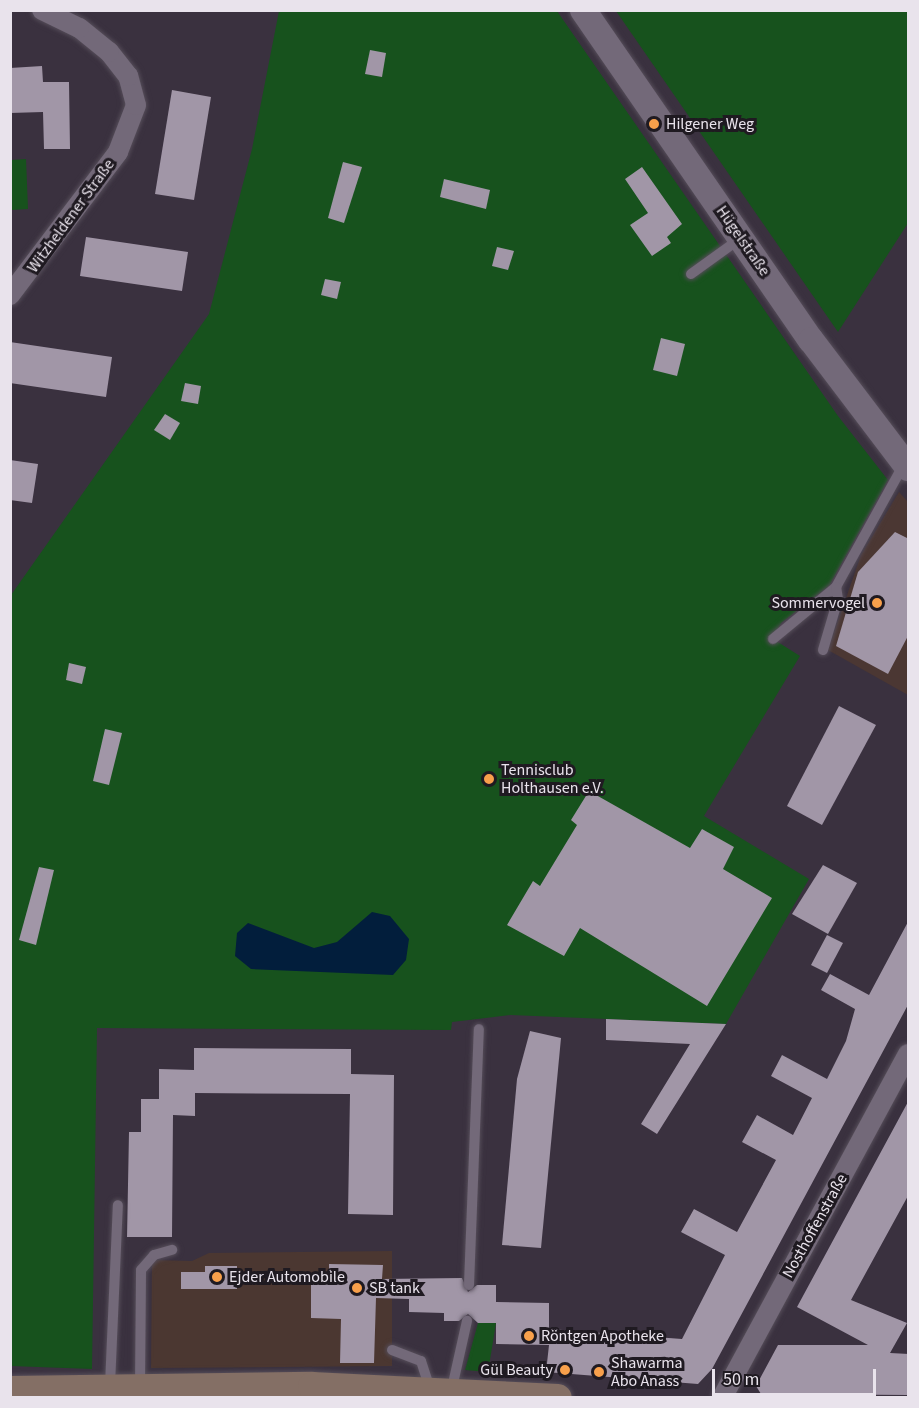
<!DOCTYPE html>
<html>
<head>
<meta charset="utf-8">
<style>
  body { margin:0 }
  #map { position:relative; width:919px; height:1408px; overflow:hidden; background:#3a313f; font-family:"Source Sans 3",sans-serif }
  div>[style] { position:absolute }
  .commercial>* { inset:0; background:#4b3731 }
  .education>* { inset:0; background:#4b3733 }
  .green>* { inset:0; background:#17521d }
  .water>* { inset:0; background:#021e3c }
  .building>* { inset:0; background:#a196a7 }
  .roads { filter:drop-shadow(0 0 2px #554d59) drop-shadow(0 0 2px #554d59) }
  .service>* { height:10px; margin:-5px; padding:0 5px; transform-origin:5px; border-radius:5px; background:#736979 }
  .minor>* { height:20px; margin:-10px; padding:0 10px; transform-origin:10px; border-radius:10px; background:#736979 }
  .tertiary>* { height:26px; margin:-13px; padding:0 13px; transform-origin:13px; border-radius:13px; background:#736979 }
  .secondary>* { height:28px; margin:-14px; padding:0 14px; transform-origin:14px; border-radius:14px; background:#846f65 }
  .dots>* { width:16px; height:16px; translate:-50% -50%; box-sizing:border-box; border:3px solid #1f1a21; border-radius:50% }
  span { translate:-50% -50%; white-space:nowrap; text-align:center; line-height:1.15; -webkit-text-stroke:6px #1f1a21; paint-order:stroke }
  .poi-label { font-size:16px; color:#e9e3ec }
  .left { translate:0 -50%; text-align:left }
  .right { translate:-100% -50%; text-align:right }
  .street-label { font-size:16px; color:#e9e3ec }
  .frame { position:absolute; inset:0; border:12px solid #e9e3ec; pointer-events:none }
  .scale { position:absolute; left:712px; top:1369px; width:164px; height:27px; box-sizing:border-box; border:3px solid #e9e3ec; border-top:0; padding-left:8px; font-size:18px; line-height:21px; white-space:nowrap; color:#e9e3ec; -webkit-text-stroke:4px #1f1a21; paint-order:stroke }
</style>
</head>
<body>
<div id="map">
  <div class="commercial">
    <div style="clip-path:polygon(392px 1251px,392px 1366px,151px 1368px,152px 1260px,192px 1261px,209px 1253px)"></div>
  </div>
  <div class="education">
    <div style="clip-path:polygon(899px 492px,908px 502px,908px 695px,828px 650px,861px 555px)"></div>
  </div>
  <div class="green">
    <div style="clip-path:polygon(279px 11px,557px 11px,838px 416px,888px 480px,829px 586px,781px 623px,773px 639px,800px 656px,704px 816px,809px 879px,726px 1024px,511px 1015px,452px 1022px,451px 1030px,97px 1028px,92px 1369px,11px 1366px,11px 595px,209px 314px,252px 149px)"></div>
    <div style="clip-path:polygon(616px 11px,908px 11px,908px 223px,838px 332px)"></div>
    <div style="clip-path:polygon(26px 159px,28px 209px,11px 210px,11px 160px)"></div>
    <div style="clip-path:polygon(478px 1323px,496px 1323px,488px 1372px,465px 1370px)"></div>
  </div>
  <div class="water">
    <div style="clip-path:polygon(372px 912px,390px 916px,409px 939px,406px 960px,393px 975px,251px 969px,235px 956px,237px 933px,248px 923px,314px 948px,337px 942px)"></div>
  </div>
  <div class="building">
    <div style="clip-path:polygon(370px 50px,386px 53px,382px 77px,365px 74px)"></div>
    <div style="clip-path:polygon(42px 66px,43px 82px,69px 82px,70px 149px,44px 149px,43px 112px,10px 113px,10px 68px)"></div>
    <div style="clip-path:polygon(172px 90px,211px 97px,194px 200px,155px 194px)"></div>
    <div style="clip-path:polygon(343px 162px,362px 167px,344px 223px,328px 218px)"></div>
    <div style="clip-path:polygon(642px 167px,682px 224px,667px 237px,671px 243px,652px 256px,630px 225px,648px 213px,625px 179px)"></div>
    <div style="clip-path:polygon(444px 179px,490px 190px,486px 209px,440px 197px)"></div>
    <div style="clip-path:polygon(86px 237px,188px 252px,182px 291px,80px 276px)"></div>
    <div style="clip-path:polygon(497px 247px,514px 251px,508px 270px,492px 266px)"></div>
    <div style="clip-path:polygon(325px 279px,341px 282px,337px 299px,321px 295px)"></div>
    <div style="clip-path:polygon(661px 338px,685px 344px,677px 376px,653px 370px)"></div>
    <div style="clip-path:polygon(10px 342px,112px 357px,106px 397px,10px 383px)"></div>
    <div style="clip-path:polygon(185px 383px,201px 386px,198px 404px,181px 401px)"></div>
    <div style="clip-path:polygon(165px 414px,180px 423px,170px 440px,154px 430px)"></div>
    <div style="clip-path:polygon(10px 460px,38px 464px,32px 503px,10px 500px)"></div>
    <div style="clip-path:polygon(895px 532px,909px 539px,909px 634px,888px 674px,836px 646px,858px 572px)"></div>
    <div style="clip-path:polygon(69px 663px,86px 667px,82px 684px,66px 680px)"></div>
    <div style="clip-path:polygon(839px 706px,876px 725px,822px 825px,787px 806px)"></div>
    <div style="clip-path:polygon(105px 729px,122px 733px,109px 785px,93px 781px)"></div>
    <div style="clip-path:polygon(589px 791px,690px 848px,702px 829px,734px 847px,723px 869px,772px 898px,707px 1006px,580px 928px,564px 956px,507px 925px,533px 881px,540px 886px,577px 825px,571px 820px)"></div>
    <div style="clip-path:polygon(823px 865px,857px 883px,828px 934px,792px 914px)"></div>
    <div style="clip-path:polygon(39px 867px,54px 870px,36px 945px,19px 940px)"></div>
    <div style="clip-path:polygon(909px 920px,909px 1003px,712px 1369px,698px 1384px,546px 1372px,549px 1345px,496px 1344px,496px 1323px,478px 1323px,468px 1314px,459px 1321px,444px 1321px,444px 1313px,409px 1312px,409px 1299px,376px 1298px,374px 1363px,340px 1363px,341px 1319px,311px 1318px,311px 1283px,329px 1283px,329px 1264px,383px 1265px,382px 1279px,462px 1278px,468px 1292px,477px 1285px,496px 1285px,496px 1302px,549px 1303px,549px 1329px,682px 1339px,725px 1255px,681px 1232px,694px 1209px,737px 1232px,776px 1160px,742px 1142px,757px 1115px,793px 1135px,812px 1098px,771px 1076px,782px 1055px,827px 1079px,846px 1041px,855px 1009px,821px 990px,830px 974px,869px 995px)"></div>
    <div style="clip-path:polygon(827px 935px,843px 943px,827px 973px,811px 965px)"></div>
    <div style="clip-path:polygon(606px 1019px,726px 1024px,657px 1134px,641px 1124px,690px 1044px,606px 1040px)"></div>
    <div style="clip-path:polygon(530px 1031px,561px 1038px,541px 1248px,502px 1245px,517px 1079px)"></div>
    <div style="clip-path:polygon(194px 1048px,351px 1049px,351px 1074px,394px 1075px,393px 1215px,348px 1214px,350px 1094px,195px 1093px,195px 1116px,173px 1115px,172px 1237px,127px 1237px,129px 1132px,141px 1132px,141px 1099px,159px 1099px,159px 1069px,194px 1070px)"></div>
    <div style="clip-path:polygon(909px 1100px,909px 1194px,851px 1300px,907px 1323px,890px 1353px,909px 1354px,909px 1395px,761px 1394px,756px 1386px,778px 1345px,868px 1345px,797px 1307px)"></div>
    <div style="clip-path:polygon(205px 1266px,237px 1266px,237px 1289px,181px 1289px,181px 1272px,205px 1272px)"></div>
  </div>
  <div class="roads">
    <div class="service">
      <div style="left:691px;top:274px;width:62px;rotate:-35.8deg"></div>
      <div style="left:773px;top:639px;width:82px;rotate:-39.5deg"></div>
      <div style="left:836px;top:587px;width:141px;rotate:-61.1deg"></div>
      <div style="left:823px;top:650px;width:53px;rotate:-73.6deg"></div>
      <div style="left:838px;top:599px;width:12px;rotate:-99deg"></div>
      <div style="left:469px;top:1285px;width:256px;rotate:-87.8deg"></div>
      <div style="left:392px;top:1350px;width:31px;rotate:21deg"></div>
      <div style="left:421px;top:1361px;width:28px;rotate:72deg"></div>
      <div style="left:110px;top:1385px;width:180px;rotate:-87.5deg"></div>
      <div style="left:140px;top:1387px;width:117px;rotate:-89.5deg"></div>
      <div style="left:141px;top:1270px;width:20px;rotate:-49deg"></div>
      <div style="left:154px;top:1255px;width:19px;rotate:-16deg"></div>
      <div style="left:452px;top:1388px;width:69px;rotate:-77.4deg"></div>
    </div>
    <div class="minor">
      <div style="left:10px;top:295px;width:179px;rotate:-52.9deg"></div>
      <div style="left:118px;top:152px;width:50px;rotate:-69deg"></div>
      <div style="left:136px;top:105px;width:30px;rotate:-105deg"></div>
      <div style="left:128px;top:76px;width:31px;rotate:-128deg"></div>
      <div style="left:109px;top:52px;width:38px;rotate:-141deg"></div>
      <div style="left:79px;top:28px;width:41px;rotate:-154.1deg"></div>
      <div style="left:722px;top:1398px;width:391px;rotate:-61.6deg"></div>
    </div>
    <div class="tertiary">
      <div style="left:583px;top:10px;width:401px;rotate:55.4deg"></div>
      <div style="left:811px;top:340px;width:161px;rotate:52.8deg"></div>
    </div>
    <div class="secondary">
      <div style="left:10px;top:1390px;width:302px;rotate:-0.8deg"></div>
      <div style="left:312px;top:1386px;width:246px;rotate:2.8deg"></div>
    </div>
  </div>
  <div class="dots">
    <div style="left:654px;top:124px;background:#f8a04b"></div>
    <div style="left:877px;top:603px;background:#f8a04b"></div>
    <div style="left:489px;top:779px;background:#f8a04b"></div>
    <div style="left:217px;top:1277px;background:#f8a04b"></div>
    <div style="left:357px;top:1288px;background:#f8a04b"></div>
    <div style="left:529px;top:1336px;background:#f8a04b"></div>
    <div style="left:565px;top:1370px;background:#f8a04b"></div>
    <div style="left:599px;top:1372px;background:#f8a04b"></div>
  </div>
  <div class="poi-label">
    <span class="left" style="left:666px;top:124px">Hilgener Weg</span>
    <span class="right" style="left:865px;top:603px">Sommervogel</span>
    <span class="left" style="left:501px;top:779px">Tennisclub<br>Holthausen e.V.</span>
    <span class="left" style="left:229px;top:1277px">Ejder Automobile</span>
    <span class="left" style="left:369px;top:1288px">SB tank</span>
    <span class="left" style="left:541px;top:1336px">Röntgen Apotheke</span>
    <span class="left" style="left:611px;top:1372px">Shawarma<br>Abo Anass</span>
    <span class="right" style="left:553px;top:1370px">Gül Beauty</span>
  </div>
  <div class="street-label">
    <span style="left:71px;top:216px;rotate:-54deg">Witzheldener Straße</span>
    <span style="left:743px;top:241px;rotate:55deg">Hügelstraße</span>
    <span style="left:815px;top:1226px;rotate:-61deg">Nosthoffenstraße</span>
  </div>
  <div class="frame"></div>
  <div class="scale">50 m</div>
</div>
</body>
</html>
